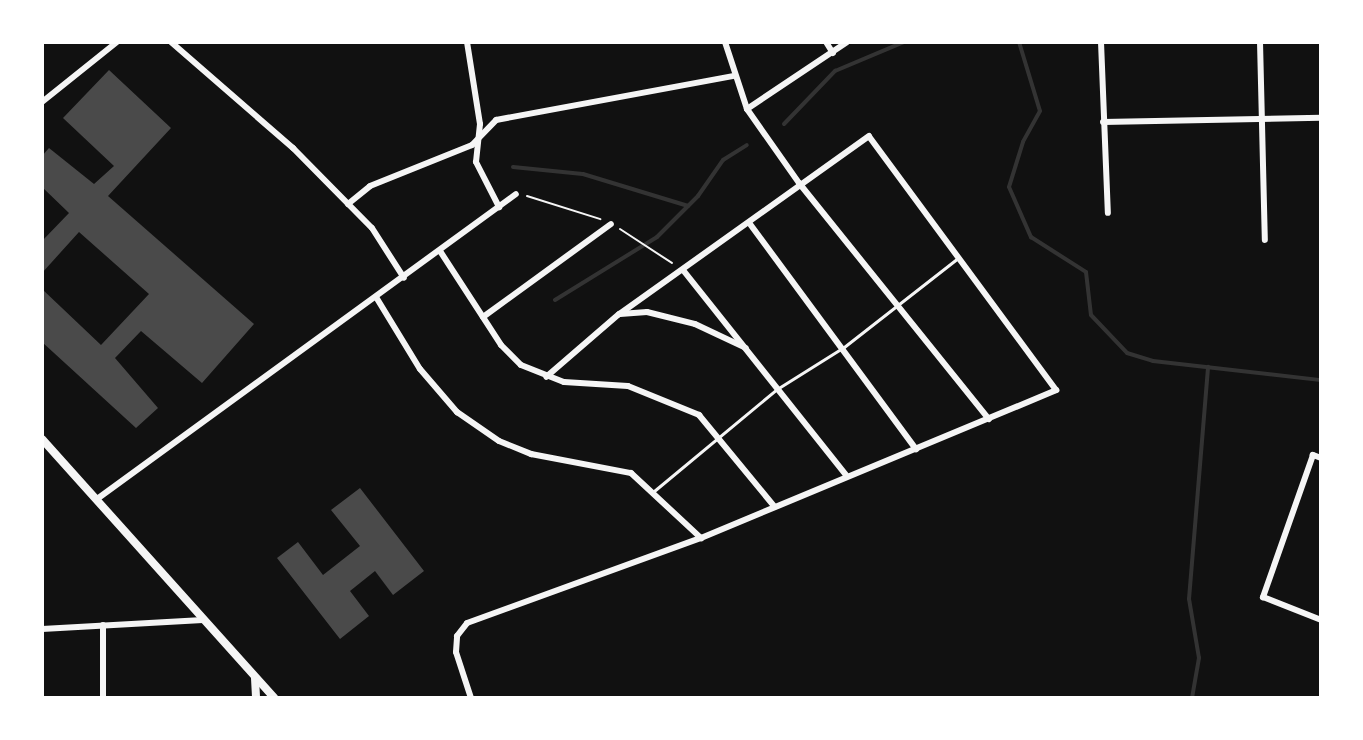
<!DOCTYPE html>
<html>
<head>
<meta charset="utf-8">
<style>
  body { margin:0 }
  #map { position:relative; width:1363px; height:740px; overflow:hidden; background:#111; font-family:Cabin,sans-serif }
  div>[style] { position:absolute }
  .stream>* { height:4px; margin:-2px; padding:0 2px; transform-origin:2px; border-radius:2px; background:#333 }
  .building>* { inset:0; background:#4a4a4a }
  .path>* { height:2px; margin:-1px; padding:0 1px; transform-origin:1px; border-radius:1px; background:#f5f5f5 }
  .service>* { height:3px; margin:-1.5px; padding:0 1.5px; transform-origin:1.5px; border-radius:1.5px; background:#f5f5f5 }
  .minor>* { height:6px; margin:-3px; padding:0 3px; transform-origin:3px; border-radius:3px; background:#f5f5f5 }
  .secondary>* { height:8px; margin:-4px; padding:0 4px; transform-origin:4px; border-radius:4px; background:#f5f5f5 }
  span { translate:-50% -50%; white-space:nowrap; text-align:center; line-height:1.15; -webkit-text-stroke:6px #fff; paint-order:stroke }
  .frame { position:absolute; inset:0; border:44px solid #fff; pointer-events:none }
</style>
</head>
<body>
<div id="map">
  <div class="stream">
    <div style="left:1019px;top:42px;width:72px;rotate:73.1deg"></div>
    <div style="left:1040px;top:111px;width:35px;rotate:119deg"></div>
    <div style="left:1023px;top:142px;width:47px;rotate:107.3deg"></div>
    <div style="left:1009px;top:187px;width:55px;rotate:66.3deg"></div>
    <div style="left:1031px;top:237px;width:65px;rotate:32.5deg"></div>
    <div style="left:1086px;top:272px;width:43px;rotate:83.4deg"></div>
    <div style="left:1091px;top:315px;width:52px;rotate:46.5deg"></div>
    <div style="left:1127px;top:353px;width:27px;rotate:17deg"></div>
    <div style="left:1153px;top:361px;width:169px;rotate:6.5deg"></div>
    <div style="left:784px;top:124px;width:74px;rotate:-46.1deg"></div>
    <div style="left:835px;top:71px;width:75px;rotate:-22.8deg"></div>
    <div style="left:513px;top:167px;width:70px;rotate:5.7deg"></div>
    <div style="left:583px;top:174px;width:110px;rotate:16.9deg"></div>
    <div style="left:555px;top:300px;width:120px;rotate:-31.7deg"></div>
    <div style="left:657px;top:237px;width:58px;rotate:-45deg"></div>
    <div style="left:698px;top:196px;width:44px;rotate:-55.2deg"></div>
    <div style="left:723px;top:160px;width:28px;rotate:-32deg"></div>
    <div style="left:1192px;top:698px;width:41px;rotate:-80.1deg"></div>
    <div style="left:1199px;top:658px;width:60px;rotate:-99.6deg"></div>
    <div style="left:1189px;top:599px;width:233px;rotate:-85.3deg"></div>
  </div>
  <div class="building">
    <div style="clip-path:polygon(109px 70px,171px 128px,108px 196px,254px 324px,202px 383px,141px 331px,115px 358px,158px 408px,136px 428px,42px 342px,42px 289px,101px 345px,149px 294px,79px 232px,42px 273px,42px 241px,69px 213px,42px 187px,42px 156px,49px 148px,94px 184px,114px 166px,63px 118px)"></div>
    <div style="clip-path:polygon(360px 488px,424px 571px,393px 595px,375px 571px,350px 591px,369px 616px,340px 639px,277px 558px,298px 542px,323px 575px,360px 546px,331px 510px)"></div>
  </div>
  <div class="path">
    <div style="left:527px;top:196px;width:77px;rotate:17.5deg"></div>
    <div style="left:620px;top:229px;width:62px;rotate:33.2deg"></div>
  </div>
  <div class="service">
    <div style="left:654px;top:491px;width:160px;rotate:-39.7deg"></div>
    <div style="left:777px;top:389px;width:79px;rotate:-32.1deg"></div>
    <div style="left:844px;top:347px;width:145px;rotate:-38deg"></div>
  </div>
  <div class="minor">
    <div style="left:171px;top:42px;width:162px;rotate:41deg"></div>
    <div style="left:293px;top:148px;width:112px;rotate:45.4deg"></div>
    <div style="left:372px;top:228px;width:59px;rotate:57.4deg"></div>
    <div style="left:467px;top:42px;width:83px;rotate:81deg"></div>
    <div style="left:480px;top:124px;width:38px;rotate:96deg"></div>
    <div style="left:476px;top:162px;width:51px;rotate:62.9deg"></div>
    <div style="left:725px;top:42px;width:71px;rotate:71.8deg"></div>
    <div style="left:747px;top:109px;width:90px;rotate:54.9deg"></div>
    <div style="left:799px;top:183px;width:303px;rotate:51.2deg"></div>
    <div style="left:826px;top:42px;width:13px;rotate:58deg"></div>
    <div style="left:1101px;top:42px;width:171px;rotate:87.7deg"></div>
    <div style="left:1260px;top:42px;width:198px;rotate:88.6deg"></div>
    <div style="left:42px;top:102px;width:96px;rotate:-38.7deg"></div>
    <div style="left:747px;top:109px;width:120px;rotate:-33.8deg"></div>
    <div style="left:1103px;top:122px;width:218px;rotate:-1.1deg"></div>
    <div style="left:348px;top:204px;width:28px;rotate:-39deg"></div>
    <div style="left:370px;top:186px;width:110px;rotate:-21.9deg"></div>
    <div style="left:472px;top:145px;width:35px;rotate:-46deg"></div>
    <div style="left:496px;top:120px;width:242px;rotate:-10.5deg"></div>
    <div style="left:750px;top:224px;width:280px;rotate:53.6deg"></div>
    <div style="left:440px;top:251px;width:112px;rotate:57deg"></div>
    <div style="left:501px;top:345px;width:28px;rotate:45deg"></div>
    <div style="left:521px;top:365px;width:46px;rotate:21.6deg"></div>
    <div style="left:564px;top:382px;width:64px;rotate:3.6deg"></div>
    <div style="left:628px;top:386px;width:77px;rotate:22.2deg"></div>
    <div style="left:699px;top:415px;width:118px;rotate:50.5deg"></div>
    <div style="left:683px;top:270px;width:262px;rotate:51.5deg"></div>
    <div style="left:376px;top:297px;width:84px;rotate:58.6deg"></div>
    <div style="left:420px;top:369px;width:57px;rotate:49.3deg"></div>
    <div style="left:457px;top:412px;width:51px;rotate:34.6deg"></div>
    <div style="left:499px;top:441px;width:35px;rotate:22deg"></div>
    <div style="left:531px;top:454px;width:102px;rotate:10.8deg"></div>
    <div style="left:631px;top:473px;width:96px;rotate:42.9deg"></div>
    <div style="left:620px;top:314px;width:27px;rotate:-4deg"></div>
    <div style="left:647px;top:312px;width:49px;rotate:14deg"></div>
    <div style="left:695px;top:324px;width:56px;rotate:25.2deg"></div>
    <div style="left:483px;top:317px;width:158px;rotate:-36deg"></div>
    <div style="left:1321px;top:458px;width:9px;rotate:-159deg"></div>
    <div style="left:1313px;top:455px;width:151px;rotate:109.4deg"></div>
    <div style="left:1263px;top:597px;width:62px;rotate:21.6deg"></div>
    <div style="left:97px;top:499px;width:518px;rotate:-36.05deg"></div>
    <div style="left:103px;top:625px;width:73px;rotate:90deg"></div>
    <div style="left:42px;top:629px;width:161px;rotate:-3.2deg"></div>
    <div style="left:471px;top:698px;width:48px;rotate:-108.1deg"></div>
    <div style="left:456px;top:652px;width:16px;rotate:-86deg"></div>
    <div style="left:457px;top:636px;width:16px;rotate:-52deg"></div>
    <div style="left:467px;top:623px;width:249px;rotate:-20deg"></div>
    <div style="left:701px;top:538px;width:385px;rotate:-22.6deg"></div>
    <div style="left:1056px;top:390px;width:315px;rotate:-126.4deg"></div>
    <div style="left:869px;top:136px;width:307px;rotate:144.5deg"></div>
    <div style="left:619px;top:314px;width:96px;rotate:139.2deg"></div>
  </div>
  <div class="secondary">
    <div style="left:42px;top:439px;width:348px;rotate:48.1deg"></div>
    <div style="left:255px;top:678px;width:20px;rotate:87deg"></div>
  </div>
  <div class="frame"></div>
</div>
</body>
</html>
